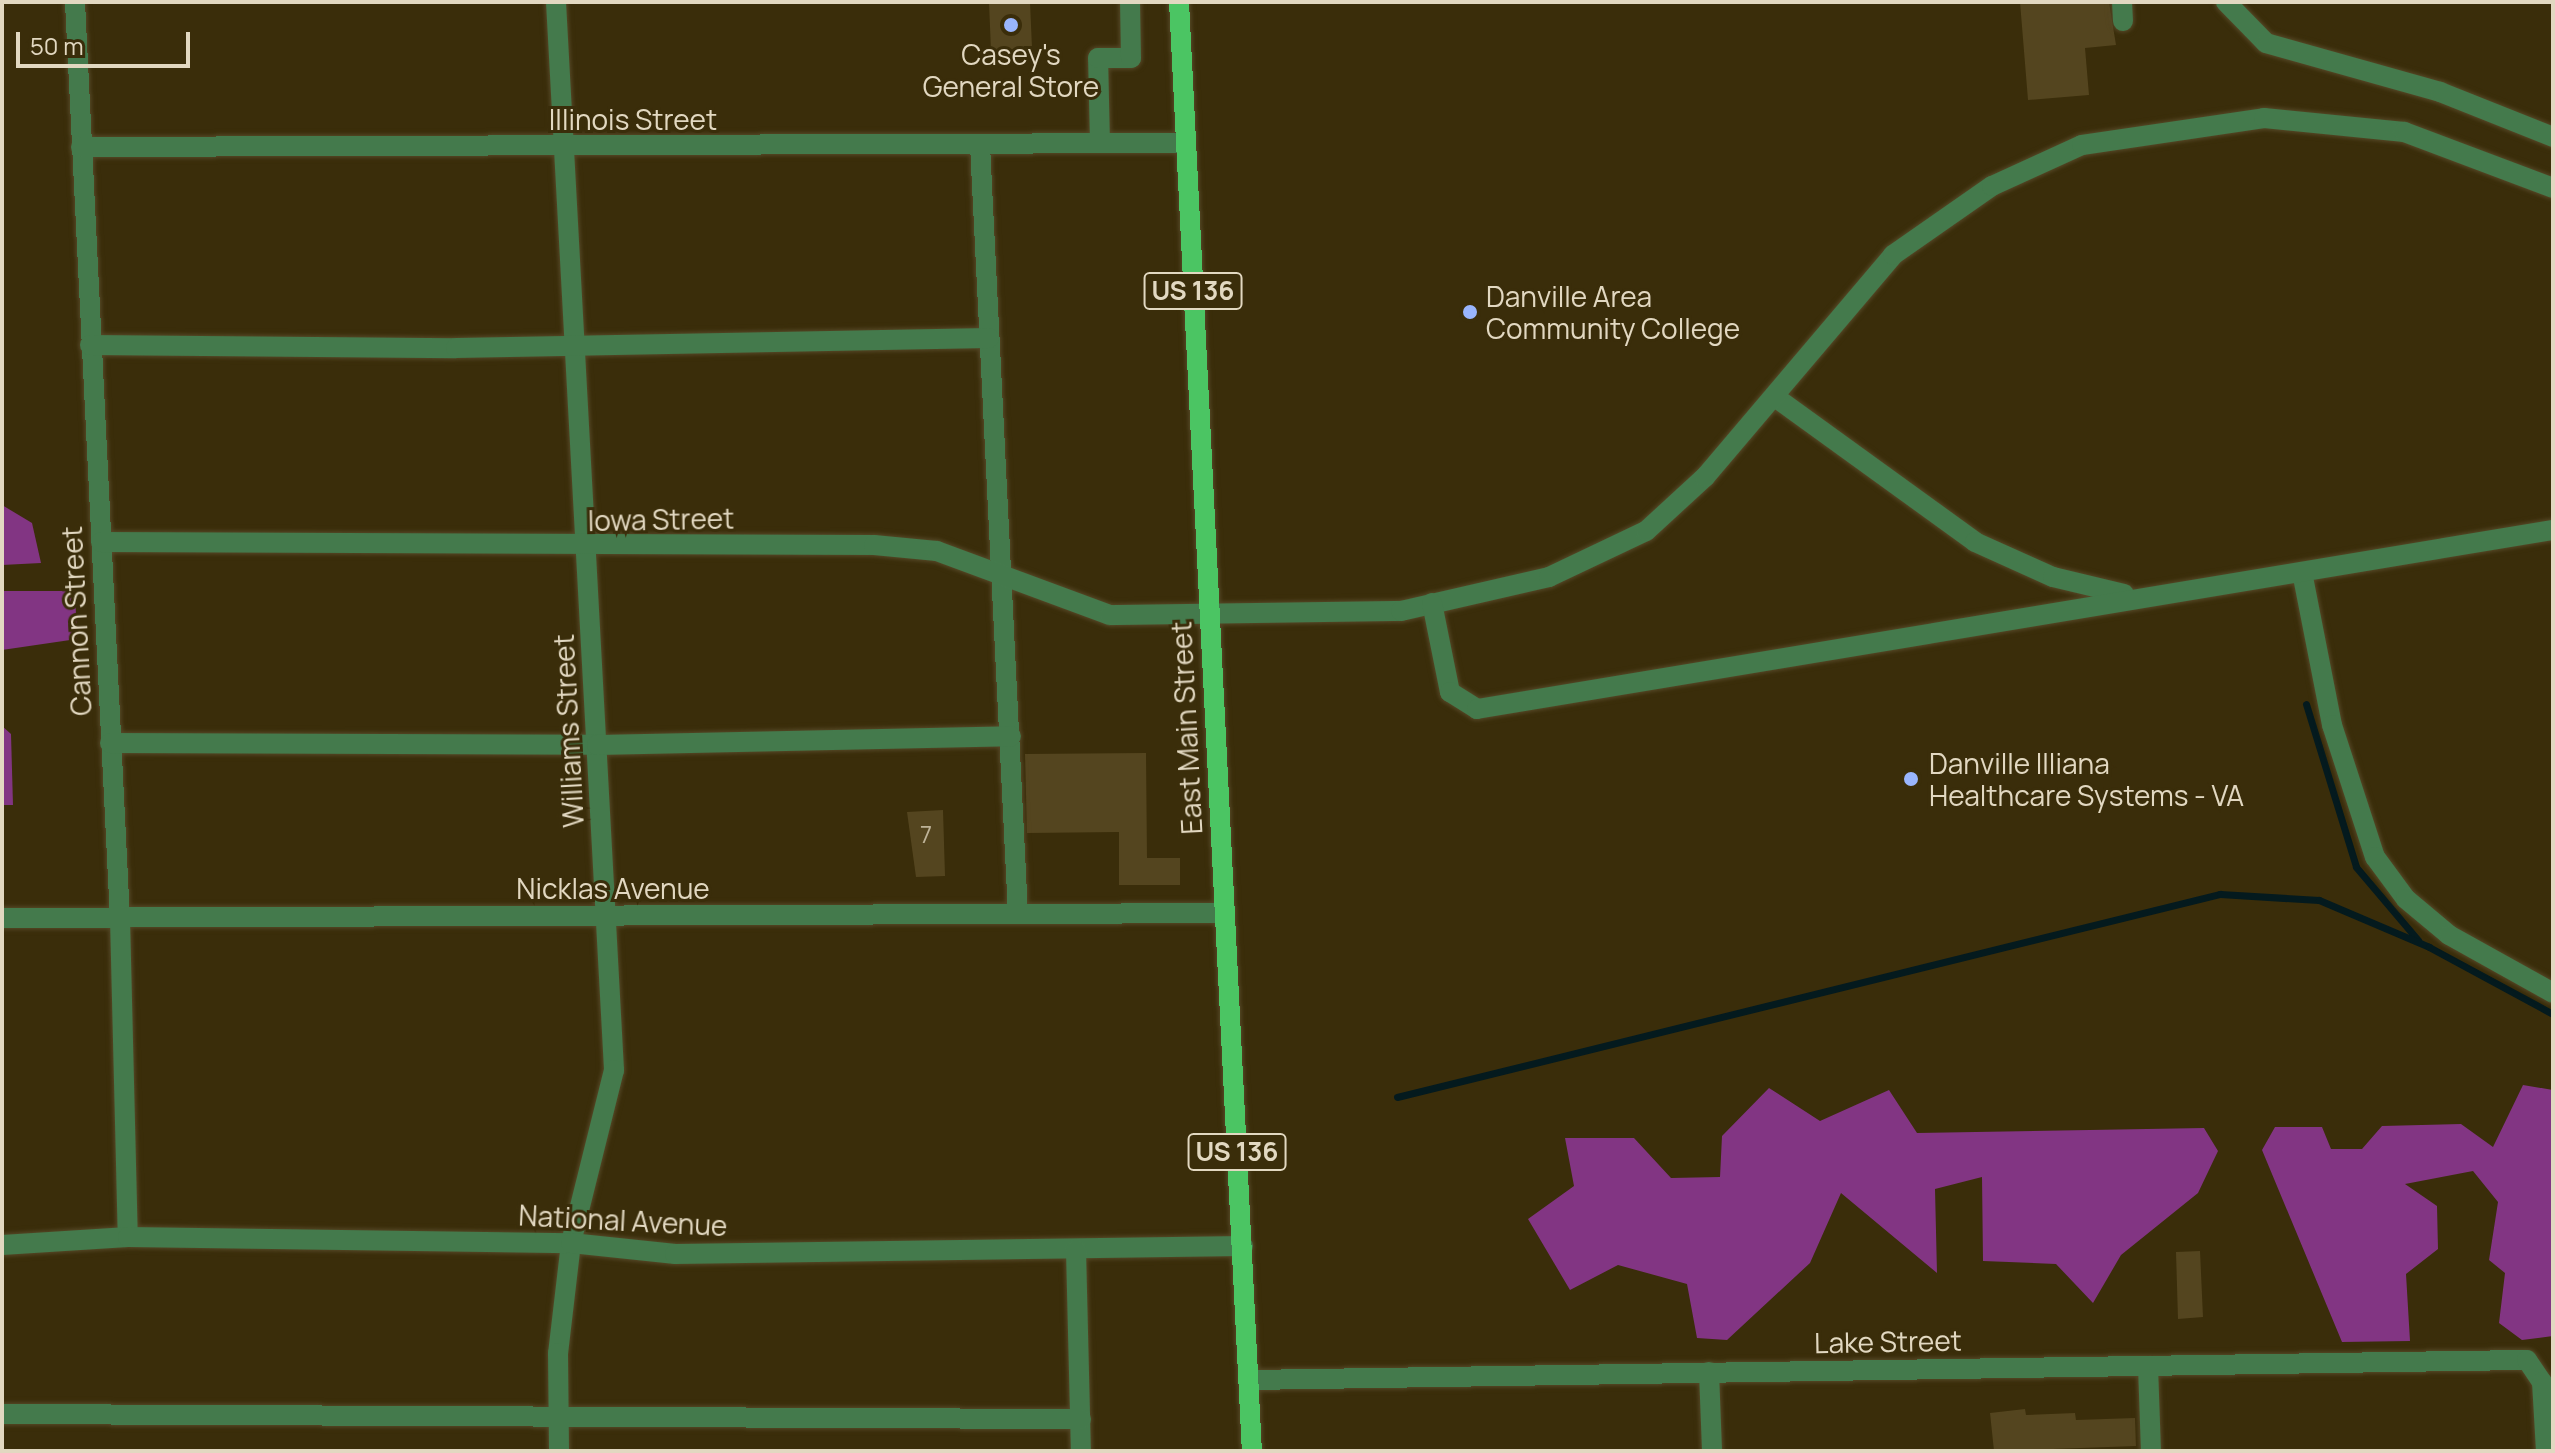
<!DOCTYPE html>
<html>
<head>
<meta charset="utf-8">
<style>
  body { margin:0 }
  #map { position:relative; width:2555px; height:1453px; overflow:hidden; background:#3a2d0a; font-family:Manrope,sans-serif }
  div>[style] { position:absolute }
  .forest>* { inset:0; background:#823583 }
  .stream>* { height:7px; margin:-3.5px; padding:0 3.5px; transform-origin:3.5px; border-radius:3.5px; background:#041a1e }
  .building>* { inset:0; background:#54451f }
  .roads { filter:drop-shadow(0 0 2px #554827) drop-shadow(0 0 2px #554827) }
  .minor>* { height:20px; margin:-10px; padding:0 10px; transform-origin:10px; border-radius:10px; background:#447a4c }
  .major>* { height:20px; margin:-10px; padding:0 10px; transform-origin:10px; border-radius:10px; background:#4bc563 }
  .dots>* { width:22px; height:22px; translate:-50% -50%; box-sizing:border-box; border:4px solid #3a2d0a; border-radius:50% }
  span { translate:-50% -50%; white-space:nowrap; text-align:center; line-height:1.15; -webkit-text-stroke:6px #3a2d0a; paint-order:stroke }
  .number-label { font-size:24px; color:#beb398 }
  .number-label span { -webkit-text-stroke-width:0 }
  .shield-label span { padding:2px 6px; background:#3a2d0a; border:2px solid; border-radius:6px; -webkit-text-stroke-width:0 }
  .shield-label { font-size:26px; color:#e2d8c1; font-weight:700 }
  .poi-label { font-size:28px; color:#e2d8c1 }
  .left { translate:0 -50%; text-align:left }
  .street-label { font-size:28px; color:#e2d8c1 }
  .frame { position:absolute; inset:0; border:4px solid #e2d8c1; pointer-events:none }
  .scale { position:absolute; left:16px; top:32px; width:174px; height:36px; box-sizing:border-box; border:4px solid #e2d8c1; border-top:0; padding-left:10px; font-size:24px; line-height:28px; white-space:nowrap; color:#e2d8c1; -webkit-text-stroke:6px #3a2d0a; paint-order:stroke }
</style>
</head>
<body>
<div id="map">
  <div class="forest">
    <div style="clip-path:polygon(2px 505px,32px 523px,41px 563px,2px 565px)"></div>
    <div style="clip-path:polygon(2px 591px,75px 591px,77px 639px,2px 650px)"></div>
    <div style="clip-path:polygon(2px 726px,11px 734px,13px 805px,2px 805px)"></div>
    <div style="clip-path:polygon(2523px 1085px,2553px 1090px,2553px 1336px,2522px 1340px,2499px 1323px,2505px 1273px,2489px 1260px,2498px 1202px,2473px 1171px,2405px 1184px,2437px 1206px,2438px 1249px,2406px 1274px,2410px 1341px,2342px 1342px,2262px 1150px,2275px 1127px,2322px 1127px,2331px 1149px,2362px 1149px,2382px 1126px,2461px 1124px,2493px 1147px)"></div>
    <div style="clip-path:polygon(1769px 1088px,1820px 1121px,1889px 1090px,1917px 1133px,2204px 1128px,2218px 1151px,2198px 1193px,2121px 1255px,2093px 1303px,2056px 1264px,1983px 1261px,1982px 1177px,1935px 1189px,1937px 1273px,1841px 1193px,1810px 1263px,1727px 1340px,1697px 1338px,1687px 1284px,1618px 1265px,1570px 1290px,1528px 1219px,1574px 1186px,1565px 1138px,1634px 1138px,1671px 1178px,1720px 1177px,1722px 1136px)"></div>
  </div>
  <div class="stream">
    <div style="left:2306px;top:704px;width:170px;rotate:72.9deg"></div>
    <div style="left:2356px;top:867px;width:96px;rotate:49.7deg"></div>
    <div style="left:1397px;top:1097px;width:848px;rotate:-13.86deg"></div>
    <div style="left:2220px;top:894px;width:99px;rotate:3.5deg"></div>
    <div style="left:2319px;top:900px;width:120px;rotate:23.1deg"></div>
    <div style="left:2429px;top:947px;width:141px;rotate:28.4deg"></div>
  </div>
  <div class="building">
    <div style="clip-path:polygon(989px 2px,1030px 2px,1032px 48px,991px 51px)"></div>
    <div style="clip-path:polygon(2020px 2px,2109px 2px,2116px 45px,2085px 48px,2089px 95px,2028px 100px)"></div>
    <div style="clip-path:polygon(1146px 753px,1147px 858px,1180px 858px,1180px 885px,1119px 885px,1119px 832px,1027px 833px,1025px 754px)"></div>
    <div style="clip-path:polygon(943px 810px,945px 876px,916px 877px,907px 812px)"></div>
    <div style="clip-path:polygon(2200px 1251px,2203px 1317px,2178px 1319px,2176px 1252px)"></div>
    <div style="clip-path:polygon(2025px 1409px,2026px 1415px,2075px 1413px,2076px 1420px,2135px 1418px,2136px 1446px,1994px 1451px,1990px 1413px)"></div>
  </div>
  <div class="roads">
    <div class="minor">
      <div style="left:75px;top:2px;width:917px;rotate:87.19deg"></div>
      <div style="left:120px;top:918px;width:319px;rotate:88.6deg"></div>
      <div style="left:556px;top:2px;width:1070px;rotate:86.89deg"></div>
      <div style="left:614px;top:1070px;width:178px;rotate:104deg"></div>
      <div style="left:571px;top:1243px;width:111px;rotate:96.7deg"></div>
      <div style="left:558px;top:1353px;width:98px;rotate:89.4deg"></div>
      <div style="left:2122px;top:2px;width:19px;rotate:87deg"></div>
      <div style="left:2226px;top:2px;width:57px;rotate:45.7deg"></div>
      <div style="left:2266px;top:43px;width:181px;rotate:15.7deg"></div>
      <div style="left:2440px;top:92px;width:122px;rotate:21.7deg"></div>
      <div style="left:1100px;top:143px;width:85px;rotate:-91.3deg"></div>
      <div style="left:1098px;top:58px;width:33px"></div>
      <div style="left:1131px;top:58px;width:56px;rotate:-91deg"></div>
      <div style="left:980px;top:145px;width:770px;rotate:87.17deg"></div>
      <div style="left:81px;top:147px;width:1104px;rotate:-0.21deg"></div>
      <div style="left:90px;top:345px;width:366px;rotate:0.5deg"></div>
      <div style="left:456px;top:348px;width:533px;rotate:-1.07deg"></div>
      <div style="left:1775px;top:397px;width:247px;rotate:35.9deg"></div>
      <div style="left:1975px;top:542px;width:85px;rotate:24.2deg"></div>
      <div style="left:2053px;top:577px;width:73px;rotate:13.5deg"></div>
      <div style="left:101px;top:542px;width:773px;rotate:0.22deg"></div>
      <div style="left:874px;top:545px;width:63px;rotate:5.4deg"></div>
      <div style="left:937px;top:551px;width:184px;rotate:20.3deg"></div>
      <div style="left:1110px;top:615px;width:291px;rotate:-0.8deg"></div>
      <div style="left:1401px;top:611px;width:152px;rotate:-12.9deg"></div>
      <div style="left:1549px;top:577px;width:107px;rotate:-25.4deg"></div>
      <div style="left:1646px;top:531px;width:80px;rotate:-42.5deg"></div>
      <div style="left:1705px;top:477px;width:291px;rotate:-49.7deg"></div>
      <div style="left:1893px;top:255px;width:121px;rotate:-34.9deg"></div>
      <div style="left:1992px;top:186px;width:99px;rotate:-24.5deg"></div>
      <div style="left:2082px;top:145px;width:184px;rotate:-8.4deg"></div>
      <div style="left:2264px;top:118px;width:141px;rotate:5.7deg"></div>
      <div style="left:2404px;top:132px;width:159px;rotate:20.6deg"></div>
      <div style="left:2302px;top:572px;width:156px;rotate:78.9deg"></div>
      <div style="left:2332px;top:725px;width:139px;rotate:72deg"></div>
      <div style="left:2375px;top:857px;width:52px;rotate:53.6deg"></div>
      <div style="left:2406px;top:899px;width:56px;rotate:39.9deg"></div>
      <div style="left:2449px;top:935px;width:119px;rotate:29.1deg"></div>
      <div style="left:1432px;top:603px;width:91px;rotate:78.6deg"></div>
      <div style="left:1450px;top:692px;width:32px;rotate:32deg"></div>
      <div style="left:1477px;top:709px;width:1091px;rotate:-9.45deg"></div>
      <div style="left:110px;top:743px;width:487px;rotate:0.2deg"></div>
      <div style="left:597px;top:745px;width:414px;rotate:-1.2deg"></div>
      <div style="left:2px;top:918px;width:1222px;rotate:-0.23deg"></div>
      <div style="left:2px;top:1245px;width:126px;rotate:-3.6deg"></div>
      <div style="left:128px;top:1237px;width:443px;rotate:0.8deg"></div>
      <div style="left:571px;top:1243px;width:105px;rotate:6deg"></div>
      <div style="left:675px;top:1254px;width:568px;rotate:-0.81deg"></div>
      <div style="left:1076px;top:1250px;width:201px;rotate:88.6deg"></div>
      <div style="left:2148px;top:1366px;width:85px;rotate:88deg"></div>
      <div style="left:1709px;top:1372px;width:79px;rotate:87.8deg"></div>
      <div style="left:1249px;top:1380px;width:1278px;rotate:-0.9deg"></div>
      <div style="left:2527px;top:1360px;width:27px;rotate:56deg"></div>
      <div style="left:2542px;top:1382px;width:69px;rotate:86.7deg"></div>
      <div style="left:2px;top:1414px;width:1079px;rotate:0.27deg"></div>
    </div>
    <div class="major">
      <div style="left:1179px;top:2px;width:1451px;rotate:87.12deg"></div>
    </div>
  </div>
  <div class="dots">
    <div style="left:1011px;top:25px;background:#99b5fd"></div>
    <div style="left:1470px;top:312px;background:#99b5fd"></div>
    <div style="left:1911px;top:779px;background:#99b5fd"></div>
  </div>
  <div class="number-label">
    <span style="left:926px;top:834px">7</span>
  </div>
  <div class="shield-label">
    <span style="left:1193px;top:291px">US 136</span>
    <span style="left:1237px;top:1152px">US 136</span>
  </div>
  <div class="poi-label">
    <span style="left:1011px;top:70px">Casey's<br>General Store</span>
    <span class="left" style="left:1486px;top:312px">Danville Area<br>Community College</span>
    <span class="left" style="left:1929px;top:779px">Danville Illiana<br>Healthcare Systems - VA</span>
  </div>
  <div class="street-label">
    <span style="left:633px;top:119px">Illinois Street</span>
    <span style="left:661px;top:519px;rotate:-1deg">Iowa Street</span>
    <span style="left:76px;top:621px;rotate:-93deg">Cannon Street</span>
    <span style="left:1186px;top:728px;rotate:-93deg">East Main Street</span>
    <span style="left:568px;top:731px;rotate:-93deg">Williams Street</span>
    <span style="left:613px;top:888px">Nicklas Avenue</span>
    <span style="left:623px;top:1220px;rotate:3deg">National Avenue</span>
    <span style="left:1888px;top:1341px;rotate:-1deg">Lake Street</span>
  </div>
  <div class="frame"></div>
  <div class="scale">50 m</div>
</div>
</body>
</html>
